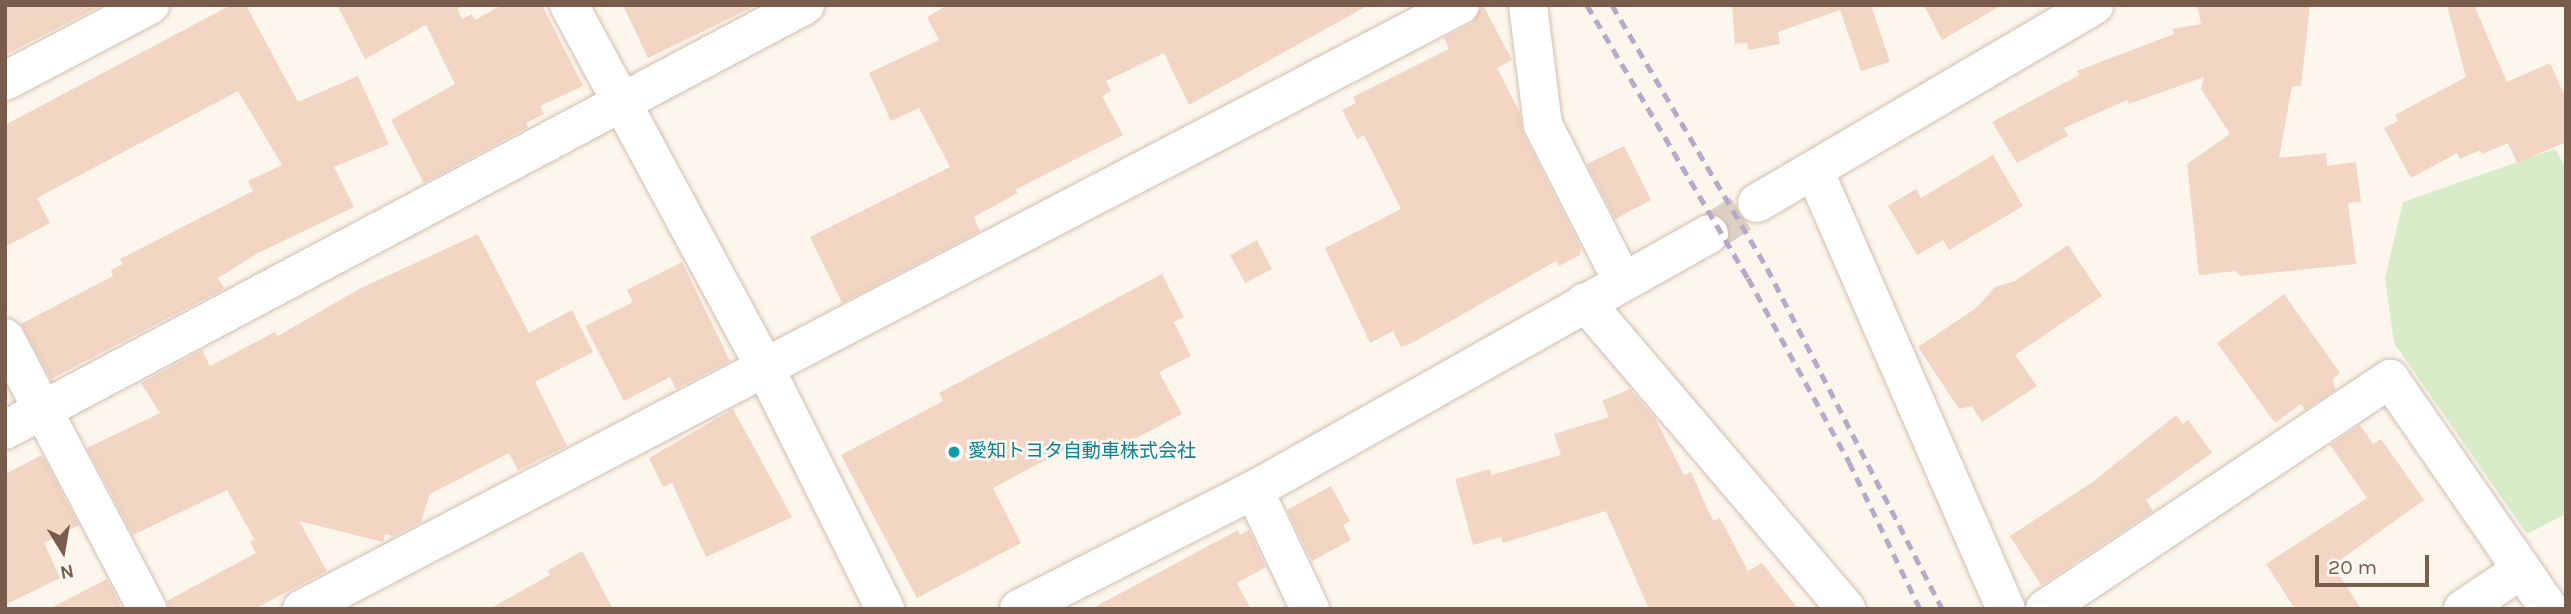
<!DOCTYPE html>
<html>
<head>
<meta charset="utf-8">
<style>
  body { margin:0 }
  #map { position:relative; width:2571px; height:614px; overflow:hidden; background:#fdf6ec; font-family:Karla,"Noto Sans JP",sans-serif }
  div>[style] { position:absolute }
  .green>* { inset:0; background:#d8ecc9 }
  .building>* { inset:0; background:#f3d5c3 }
  .minor-tunnel>* { height:38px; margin-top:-19px; transform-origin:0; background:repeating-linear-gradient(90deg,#dcd0c4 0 38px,transparent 0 57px) }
  .roads { filter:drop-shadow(0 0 2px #d1beb0) drop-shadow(0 0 2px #d1beb0) }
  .minor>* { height:38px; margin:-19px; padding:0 19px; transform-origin:19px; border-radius:19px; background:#fff }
  .rail>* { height:5px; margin-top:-2.5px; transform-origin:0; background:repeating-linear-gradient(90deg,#b9a8c9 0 10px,transparent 0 17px) }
  .dots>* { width:19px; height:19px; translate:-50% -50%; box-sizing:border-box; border:4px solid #fffaf3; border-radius:50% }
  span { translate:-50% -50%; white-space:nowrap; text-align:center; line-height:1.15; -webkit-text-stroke:5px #fffaf3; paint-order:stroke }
  .culture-label { font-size:19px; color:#0d838f }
  .left { translate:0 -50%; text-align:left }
  .frame { position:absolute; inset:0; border:7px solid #7a5c4d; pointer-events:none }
  .north { position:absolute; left:28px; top:516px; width:70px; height:70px; -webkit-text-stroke:5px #fffaf3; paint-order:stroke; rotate:169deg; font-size:19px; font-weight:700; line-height:28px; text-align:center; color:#7a5c4d }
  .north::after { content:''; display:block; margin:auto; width:24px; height:32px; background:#7a5c4d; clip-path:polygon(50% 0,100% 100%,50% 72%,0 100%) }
  .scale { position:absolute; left:2315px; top:555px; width:114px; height:32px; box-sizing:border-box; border:4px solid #7a5c4d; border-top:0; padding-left:9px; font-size:21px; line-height:24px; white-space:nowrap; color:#7a5c4d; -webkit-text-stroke:5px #fffaf3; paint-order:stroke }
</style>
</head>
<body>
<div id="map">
  <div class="green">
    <div style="clip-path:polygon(2555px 149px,2566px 168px,2566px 514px,2527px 534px,2394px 343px,2385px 278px,2403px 202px)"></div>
  </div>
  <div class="building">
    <div style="clip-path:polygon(5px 5px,102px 5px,5px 55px)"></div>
    <div style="clip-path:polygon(231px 5px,246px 5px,298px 102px,358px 76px,389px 144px,334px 167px,354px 207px,258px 253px,218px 278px,224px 289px,51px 379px,21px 324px,113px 276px,111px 270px,123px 264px,120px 259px,253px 191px,248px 181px,282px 165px,238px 91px,37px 198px,50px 223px,5px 247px,5px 125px)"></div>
    <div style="clip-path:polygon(337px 5px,464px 5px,457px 9px,462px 19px,472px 14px,475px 20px,502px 5px,542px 5px,583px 86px,540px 106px,544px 114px,526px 123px,528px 127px,424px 183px,391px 120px,455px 84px,426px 25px,365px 59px)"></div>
    <div style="clip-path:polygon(623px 5px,757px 5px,648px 58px)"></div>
    <div style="clip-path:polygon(948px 5px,1369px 5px,1189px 105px,1164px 53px,1106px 81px,1111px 91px,1102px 96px,1123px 135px,1015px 190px,1018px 193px,974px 217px,980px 231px,842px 303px,810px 237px,950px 167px,919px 108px,891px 121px,869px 73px,939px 40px,927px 17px)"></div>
    <div style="clip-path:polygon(1483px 5px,1512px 60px,1497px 68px,1519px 111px,1524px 135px,1581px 248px,1580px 255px,1559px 266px,1556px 261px,1412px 343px,1401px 347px,1393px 331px,1370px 343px,1325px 248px,1401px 209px,1364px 135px,1357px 139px,1342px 110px,1356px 103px,1353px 97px,1449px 49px,1444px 38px,1471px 24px)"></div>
    <div style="clip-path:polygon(1732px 5px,1871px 5px,1890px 62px,1861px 71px,1840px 10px,1778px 32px,1780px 44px,1748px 50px,1747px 43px,1735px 44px)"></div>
    <div style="clip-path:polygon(1924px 5px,2002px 5px,1942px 40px)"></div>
    <div style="clip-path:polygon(2197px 5px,2310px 5px,2301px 86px,2292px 86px,2279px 158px,2326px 153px,2327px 166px,2356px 162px,2361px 202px,2348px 203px,2356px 264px,2240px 276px,2236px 271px,2199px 275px,2187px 164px,2230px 134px,2201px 89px,2204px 77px,2129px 104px,2127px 100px,2064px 128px,2068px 136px,2017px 163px,1992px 122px,2079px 75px,2077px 71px,2174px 34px,2172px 29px,2201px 24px)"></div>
    <div style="clip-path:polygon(2447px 5px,2474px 5px,2507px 82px,2550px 63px,2566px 99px,2566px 142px,2517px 163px,2508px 143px,2482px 154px,2480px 150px,2460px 159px,2457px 153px,2411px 178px,2384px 128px,2398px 121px,2395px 115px,2466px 77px)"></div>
    <div style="clip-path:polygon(1624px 146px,1651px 200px,1615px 219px,1587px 164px)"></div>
    <div style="clip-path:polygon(1993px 155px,2023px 206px,1949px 250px,1943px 240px,1917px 255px,1888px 206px,1916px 189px,1921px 198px)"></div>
    <div style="clip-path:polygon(478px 234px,529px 333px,572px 310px,593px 352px,535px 382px,567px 446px,518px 470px,509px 453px,430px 494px,421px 522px,394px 536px,385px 534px,383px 542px,299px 521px,327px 571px,254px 609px,169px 609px,167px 601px,256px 553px,250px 542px,254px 539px,227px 490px,133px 535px,87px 448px,160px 413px,141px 383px,202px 350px,210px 366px,275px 332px,278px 336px,359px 289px)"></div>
    <div style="clip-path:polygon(1257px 240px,1272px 269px,1245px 283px,1230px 255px)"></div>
    <div style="clip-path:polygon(2068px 245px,2102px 296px,2015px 355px,2037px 386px,1982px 422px,1972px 406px,1959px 409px,1918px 347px,1976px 308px,1995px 287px,2015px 281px)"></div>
    <div style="clip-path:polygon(682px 262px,730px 361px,676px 389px,670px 377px,624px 401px,585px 326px,633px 302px,627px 290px)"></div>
    <div style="clip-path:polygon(1162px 274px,1184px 317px,1174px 322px,1191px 356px,1159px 372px,1182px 414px,1121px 446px,1118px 439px,1086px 449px,1070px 447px,993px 488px,1021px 543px,917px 598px,841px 455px,943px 401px,939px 393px)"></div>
    <div style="clip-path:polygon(2284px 294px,2340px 373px,2333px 379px,2335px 390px,2305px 410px,2301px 404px,2275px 423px,2217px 343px)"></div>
    <div style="clip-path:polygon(1630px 389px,1655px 418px,1684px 475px,1691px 472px,1713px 521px,1720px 518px,1748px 571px,1762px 563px,1798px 609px,1649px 609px,1606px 511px,1503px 543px,1501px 537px,1473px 545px,1455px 479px,1490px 469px,1491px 475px,1561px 455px,1554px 434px,1609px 417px,1602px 401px)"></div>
    <div style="clip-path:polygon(733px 409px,792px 517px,706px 557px,672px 483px,663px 487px,649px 458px)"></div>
    <div style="clip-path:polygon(2176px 415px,2183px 424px,2188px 420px,2212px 453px,2146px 500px,2153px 511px,2041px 585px,2010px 536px,2094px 481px)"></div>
    <div style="clip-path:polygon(2360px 425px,2373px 444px,2381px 439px,2424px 500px,2333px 565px,2361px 609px,2295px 609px,2266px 564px,2367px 498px,2330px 445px)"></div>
    <div style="clip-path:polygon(42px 455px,79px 525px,44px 543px,60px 578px,5px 605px,5px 474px)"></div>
    <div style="clip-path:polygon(1331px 486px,1350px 521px,1343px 525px,1351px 540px,1312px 561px,1287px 510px)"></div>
    <div style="clip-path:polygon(1238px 530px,1240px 535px,1249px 530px,1266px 567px,1237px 583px,1251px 609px,1091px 609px)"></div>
    <div style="clip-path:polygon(582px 551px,613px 609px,489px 609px,550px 575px,547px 571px)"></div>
    <div style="clip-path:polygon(107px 579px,122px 609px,49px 609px)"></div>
  </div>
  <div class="minor-tunnel">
    <div style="left:1709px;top:234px;width:57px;rotate:-32.9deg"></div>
  </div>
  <div class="roads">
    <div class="minor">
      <div style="left:569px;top:5px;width:413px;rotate:61.6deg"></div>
      <div style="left:765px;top:368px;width:269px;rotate:63.5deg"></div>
      <div style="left:1528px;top:5px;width:121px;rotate:82.9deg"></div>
      <div style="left:1543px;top:125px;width:176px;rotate:63deg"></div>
      <div style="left:5px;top:81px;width:164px;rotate:-27.7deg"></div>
      <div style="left:1814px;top:170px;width:479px;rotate:66.4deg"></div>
      <div style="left:1757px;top:203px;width:391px;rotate:-30.4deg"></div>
      <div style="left:1585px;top:302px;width:403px;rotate:49.6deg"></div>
      <div style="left:5px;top:338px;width:306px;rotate:62.3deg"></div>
      <div style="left:5px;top:430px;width:906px;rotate:-27.98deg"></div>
      <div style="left:1254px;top:490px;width:132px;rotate:64.8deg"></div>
      <div style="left:302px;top:609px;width:1306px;rotate:-27.55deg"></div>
      <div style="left:1019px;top:609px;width:263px;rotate:-26.9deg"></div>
      <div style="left:1254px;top:490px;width:522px;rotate:-29.36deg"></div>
      <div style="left:2045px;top:609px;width:415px;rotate:-33.7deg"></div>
      <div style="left:2390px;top:379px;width:280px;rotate:55.3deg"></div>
      <div style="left:2463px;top:609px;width:70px;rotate:-33.9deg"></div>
    </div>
  </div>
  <div class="rail">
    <div style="left:1587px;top:5px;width:317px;rotate:59.5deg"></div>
    <div style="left:1748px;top:278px;width:210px;rotate:61.2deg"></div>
    <div style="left:1849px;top:462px;width:163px;rotate:64.2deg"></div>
    <div style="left:1612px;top:5px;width:305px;rotate:59.5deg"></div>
    <div style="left:1767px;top:268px;width:383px;rotate:62.8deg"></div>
  </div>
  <div class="dots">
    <div style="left:954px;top:452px;background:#0f9aa8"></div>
  </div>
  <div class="culture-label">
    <span class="left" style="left:968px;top:452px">愛知トヨタ自動車株式会社</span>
  </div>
  <div class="frame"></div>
  <div class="north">N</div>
  <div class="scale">20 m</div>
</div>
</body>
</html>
